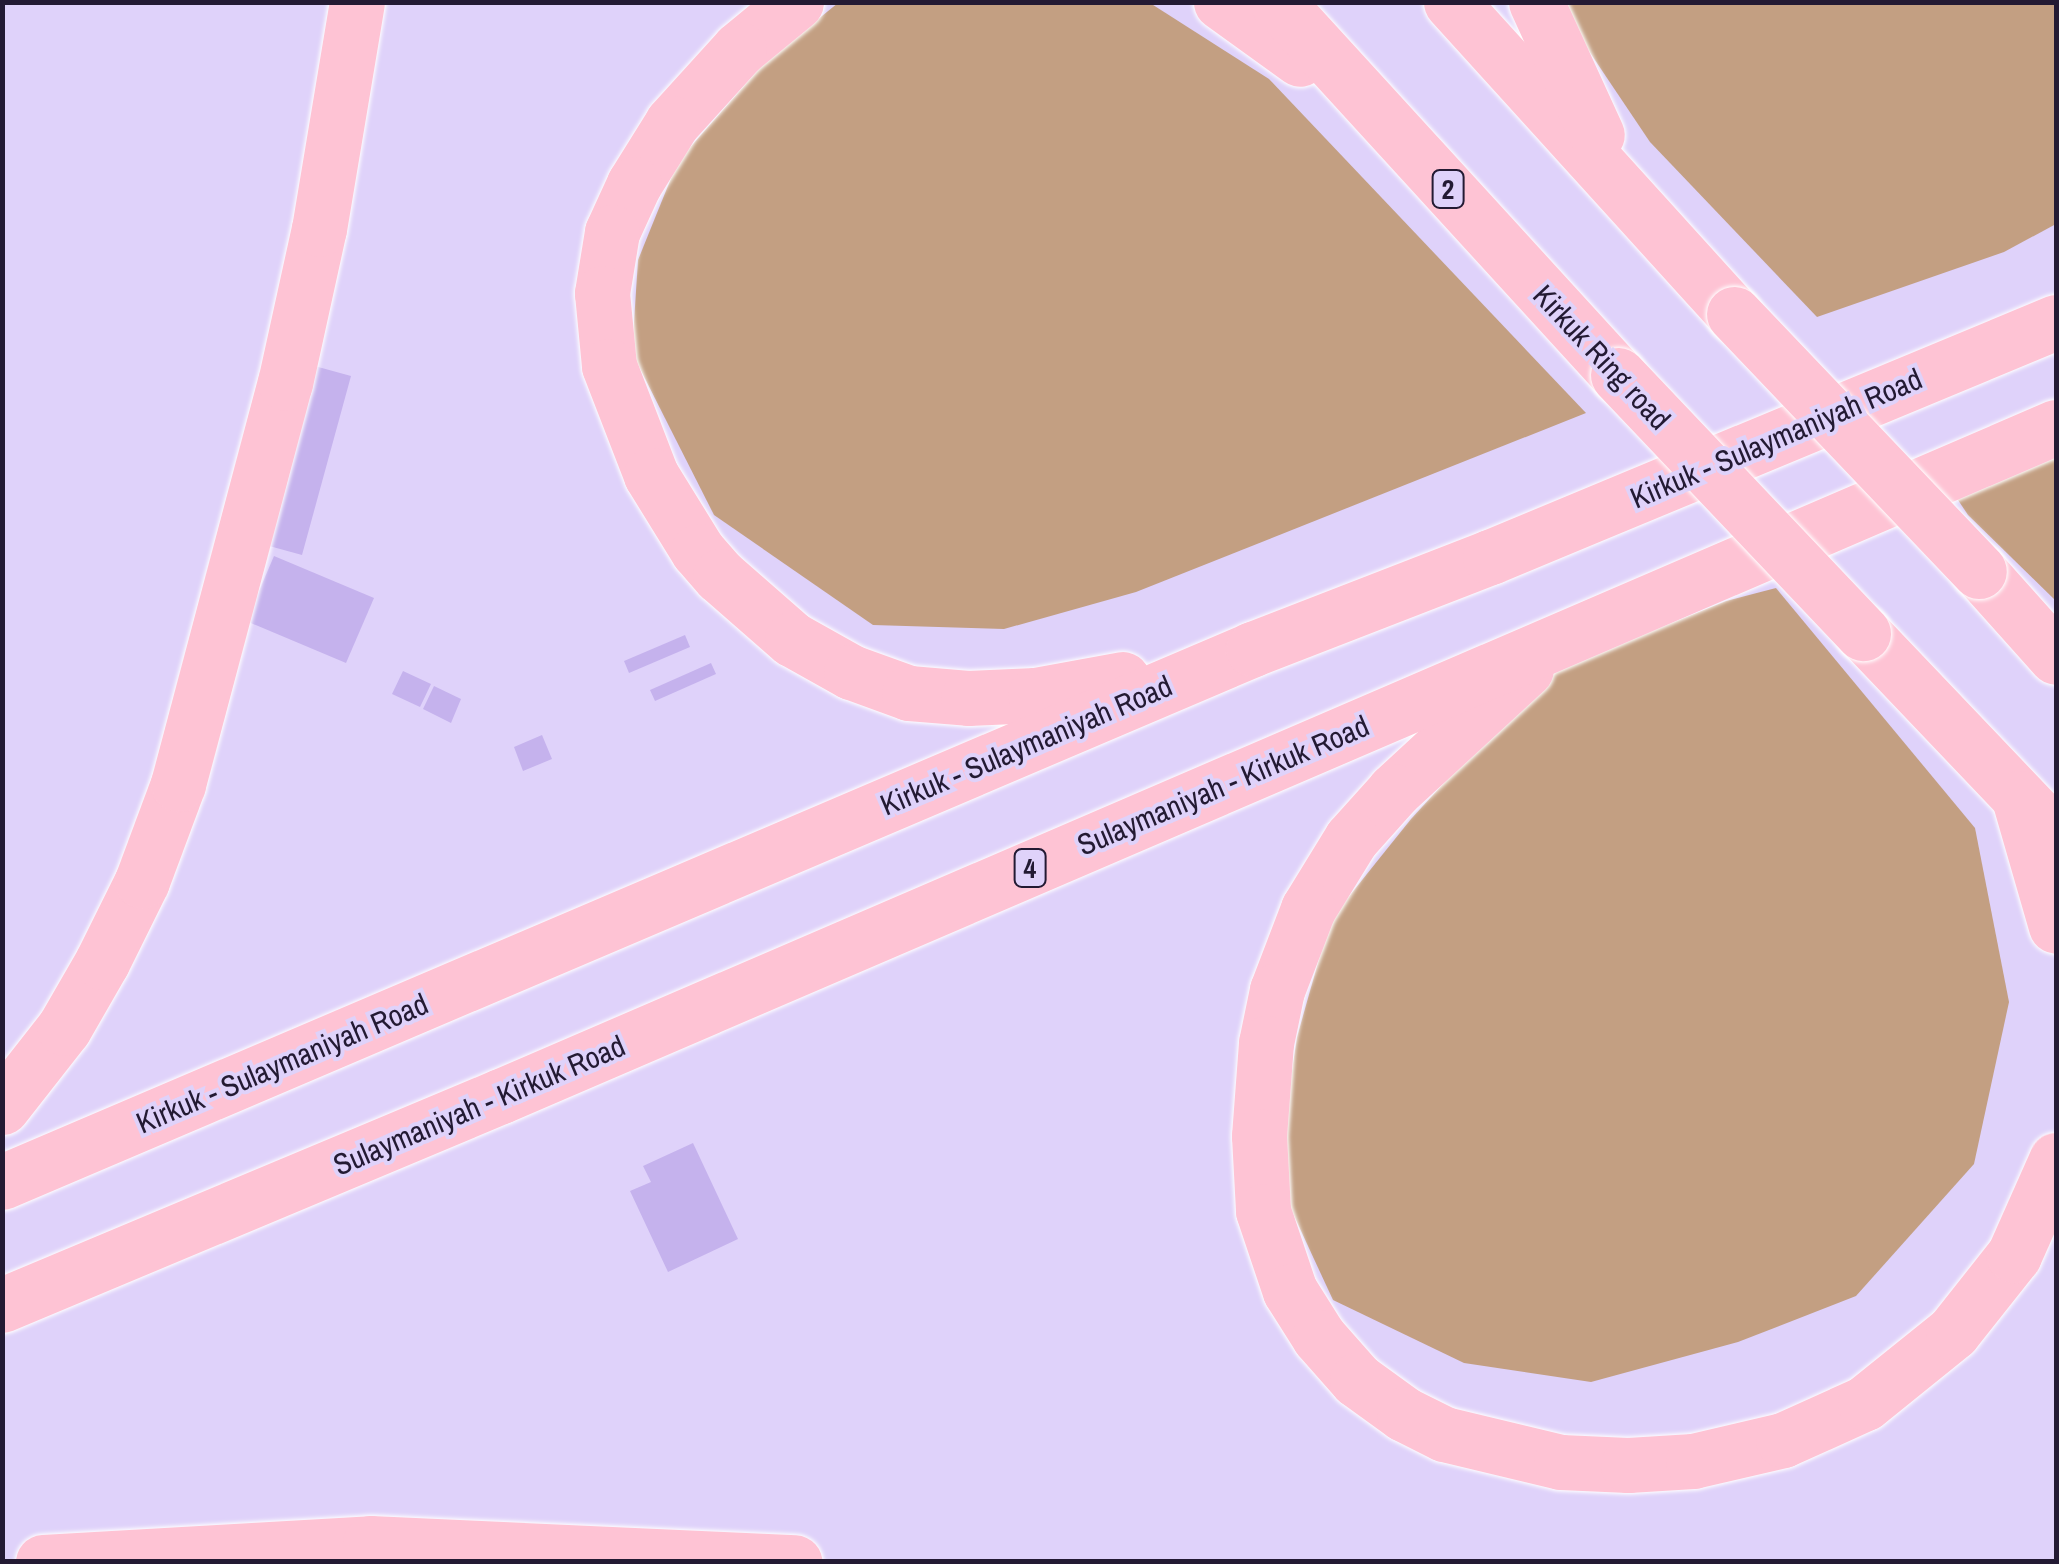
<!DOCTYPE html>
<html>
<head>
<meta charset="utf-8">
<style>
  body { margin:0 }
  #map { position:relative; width:2059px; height:1564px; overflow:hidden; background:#dfd2fa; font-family:"Archivo Narrow",sans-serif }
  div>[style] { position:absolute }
  .green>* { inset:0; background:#c39f82 }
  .building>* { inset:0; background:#c5b2ed }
  .roads { filter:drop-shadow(0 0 2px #fff) drop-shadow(0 0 2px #fff) }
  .highway>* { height:55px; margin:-27.5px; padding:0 27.5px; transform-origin:27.5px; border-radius:27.5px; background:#fec3d4 }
  .bridges { filter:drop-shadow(0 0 2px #fff) drop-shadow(0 0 2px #fff) }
  .highway-bridge>* { height:55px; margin:-27.5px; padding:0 27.5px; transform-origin:27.5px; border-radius:27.5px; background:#fec3d4 }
  span { translate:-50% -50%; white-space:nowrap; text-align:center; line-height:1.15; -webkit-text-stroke:8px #dfd2fa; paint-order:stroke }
  .shield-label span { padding:2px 8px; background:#dfd2fa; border:2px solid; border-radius:8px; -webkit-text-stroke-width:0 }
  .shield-label { font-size:28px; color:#231a33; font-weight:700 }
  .street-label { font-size:30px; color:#231a33 }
  .frame { position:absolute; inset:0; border:5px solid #231a33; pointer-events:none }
</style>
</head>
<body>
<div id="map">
  <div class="green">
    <div style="clip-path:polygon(838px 3px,1150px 3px,1269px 79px,1586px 413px,1136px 592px,1004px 629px,873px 625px,714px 515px,632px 353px,638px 260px,678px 161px,764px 63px)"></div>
    <div style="clip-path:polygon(1563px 3px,2056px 3px,2056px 224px,2004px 252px,1817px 317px,1650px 142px,1566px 17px)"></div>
    <div style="clip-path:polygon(2056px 450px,2056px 601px,1968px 515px,1952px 491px)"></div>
    <div style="clip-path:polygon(1776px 588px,1975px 828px,2009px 1002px,1974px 1164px,1856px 1296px,1738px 1342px,1591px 1382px,1464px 1363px,1333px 1300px,1276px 1177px,1297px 1037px,1330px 920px,1411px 819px,1493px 729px,1557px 669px,1726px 601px)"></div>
  </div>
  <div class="building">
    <div style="clip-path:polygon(311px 365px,351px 376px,302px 555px,262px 544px)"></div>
    <div style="clip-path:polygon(274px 556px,374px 598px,346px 663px,246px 621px)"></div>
    <div style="clip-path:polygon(685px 635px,690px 647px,629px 673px,624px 661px)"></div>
    <div style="clip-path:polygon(711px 663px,716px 674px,655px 701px,650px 690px)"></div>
    <div style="clip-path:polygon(403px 671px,431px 684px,420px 707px,392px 694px)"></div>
    <div style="clip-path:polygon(434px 686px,461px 699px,451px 723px,423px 709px)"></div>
    <div style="clip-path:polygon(542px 735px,552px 759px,523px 771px,514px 747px)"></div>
    <div style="clip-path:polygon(693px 1143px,738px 1239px,668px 1272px,630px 1191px,651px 1182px,643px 1166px)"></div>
  </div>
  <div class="roads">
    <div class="highway">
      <div style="left:796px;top:2px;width:74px;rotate:140.5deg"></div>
      <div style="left:739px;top:49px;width:100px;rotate:132.2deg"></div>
      <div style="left:672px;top:123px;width:72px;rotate:121.9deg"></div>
      <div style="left:634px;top:184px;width:53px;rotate:114.6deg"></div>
      <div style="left:612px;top:232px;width:62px;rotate:99.3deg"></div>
      <div style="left:602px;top:293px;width:73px;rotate:84.5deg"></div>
      <div style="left:609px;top:366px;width:117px;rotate:68.9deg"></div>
      <div style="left:651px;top:475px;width:89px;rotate:58.3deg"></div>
      <div style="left:698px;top:551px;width:33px;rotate:49deg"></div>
      <div style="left:720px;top:576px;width:96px;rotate:41.2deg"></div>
      <div style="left:792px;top:639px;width:68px;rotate:29.2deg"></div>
      <div style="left:851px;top:672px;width:62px;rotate:19.9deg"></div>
      <div style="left:909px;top:693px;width:59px;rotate:4.8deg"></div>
      <div style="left:968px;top:698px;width:67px;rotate:-2.6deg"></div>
      <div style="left:1035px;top:695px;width:89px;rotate:-10.3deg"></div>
      <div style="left:1221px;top:2px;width:97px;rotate:35.8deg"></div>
      <div style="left:1277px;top:2px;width:505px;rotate:47.57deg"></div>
      <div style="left:1451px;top:2px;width:421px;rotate:47.8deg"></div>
      <div style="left:1536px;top:2px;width:146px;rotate:65.4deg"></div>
      <div style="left:1979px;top:571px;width:115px;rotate:48.2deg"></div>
      <div style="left:1863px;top:633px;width:280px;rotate:46.4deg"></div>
      <div style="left:1526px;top:669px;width:180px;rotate:137.3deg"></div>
      <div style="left:1394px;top:791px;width:64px;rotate:131.9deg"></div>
      <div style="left:1351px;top:839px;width:82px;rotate:121.6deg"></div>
      <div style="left:1308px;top:909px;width:87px;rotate:110.9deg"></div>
      <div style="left:1277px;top:990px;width:54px;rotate:101.7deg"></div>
      <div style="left:1266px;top:1043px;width:93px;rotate:94.3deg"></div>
      <div style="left:1259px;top:1136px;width:75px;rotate:86.9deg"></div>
      <div style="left:1263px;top:1211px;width:84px;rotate:71.4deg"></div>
      <div style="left:1290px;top:1291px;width:54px;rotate:57.8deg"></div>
      <div style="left:1319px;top:1337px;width:57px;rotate:48.5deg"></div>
      <div style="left:1357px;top:1380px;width:58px;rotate:35.9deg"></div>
      <div style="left:1404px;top:1414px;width:45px;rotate:26.6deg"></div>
      <div style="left:1444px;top:1434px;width:120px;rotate:13.5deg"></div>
      <div style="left:1561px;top:1462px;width:67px;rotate:2.6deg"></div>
      <div style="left:1628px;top:1465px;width:65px;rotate:-3.5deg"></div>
      <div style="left:1693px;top:1461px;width:92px;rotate:-13.1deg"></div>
      <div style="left:1783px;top:1440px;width:90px;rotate:-24.3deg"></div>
      <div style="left:1865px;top:1403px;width:113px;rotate:-38.9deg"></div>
      <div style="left:1953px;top:1332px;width:98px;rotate:-51.6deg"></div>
      <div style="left:2014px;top:1255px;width:104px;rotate:-66.1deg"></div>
      <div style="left:2019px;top:798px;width:133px;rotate:73.9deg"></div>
      <div style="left:2px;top:1107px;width:100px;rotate:-51.9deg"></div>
      <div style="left:64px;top:1028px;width:76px;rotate:-60.1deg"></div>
      <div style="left:102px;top:962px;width:90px;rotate:-63.7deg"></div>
      <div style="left:142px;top:881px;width:103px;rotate:-69.6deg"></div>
      <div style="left:178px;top:784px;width:415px;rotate:-75.1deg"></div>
      <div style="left:285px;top:383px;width:158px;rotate:-77.6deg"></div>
      <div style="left:319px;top:229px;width:230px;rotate:-80.5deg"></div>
      <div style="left:2px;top:1182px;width:1360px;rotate:-23.08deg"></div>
      <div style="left:1253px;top:649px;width:254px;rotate:-21.2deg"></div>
      <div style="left:1490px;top:557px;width:613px;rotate:-22.55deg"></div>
      <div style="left:2px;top:1305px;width:541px;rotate:-22.73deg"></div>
      <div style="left:501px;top:1096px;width:1693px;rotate:-23.28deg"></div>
      <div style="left:43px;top:1562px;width:328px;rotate:-3.3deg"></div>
      <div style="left:370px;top:1543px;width:425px;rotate:2.6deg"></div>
    </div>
  </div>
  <div class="bridges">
    <div class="highway-bridge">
      <div style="left:1734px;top:314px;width:355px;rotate:46.4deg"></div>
      <div style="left:1618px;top:375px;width:356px;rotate:46.5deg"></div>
    </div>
  </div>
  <div class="shield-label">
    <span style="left:1448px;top:189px">2</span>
    <span style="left:1030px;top:868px">4</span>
  </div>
  <div class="street-label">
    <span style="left:1602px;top:357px;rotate:47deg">Kirkuk Ring road</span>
    <span style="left:1776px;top:438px;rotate:-23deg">Kirkuk - Sulaymaniyah Road</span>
    <span style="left:1026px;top:745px;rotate:-23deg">Kirkuk - Sulaymaniyah Road</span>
    <span style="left:1223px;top:785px;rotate:-23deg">Sulaymaniyah - Kirkuk Road</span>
    <span style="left:282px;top:1063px;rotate:-23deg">Kirkuk - Sulaymaniyah Road</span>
    <span style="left:479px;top:1105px;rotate:-23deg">Sulaymaniyah - Kirkuk Road</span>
  </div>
  <div class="frame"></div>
</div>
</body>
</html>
